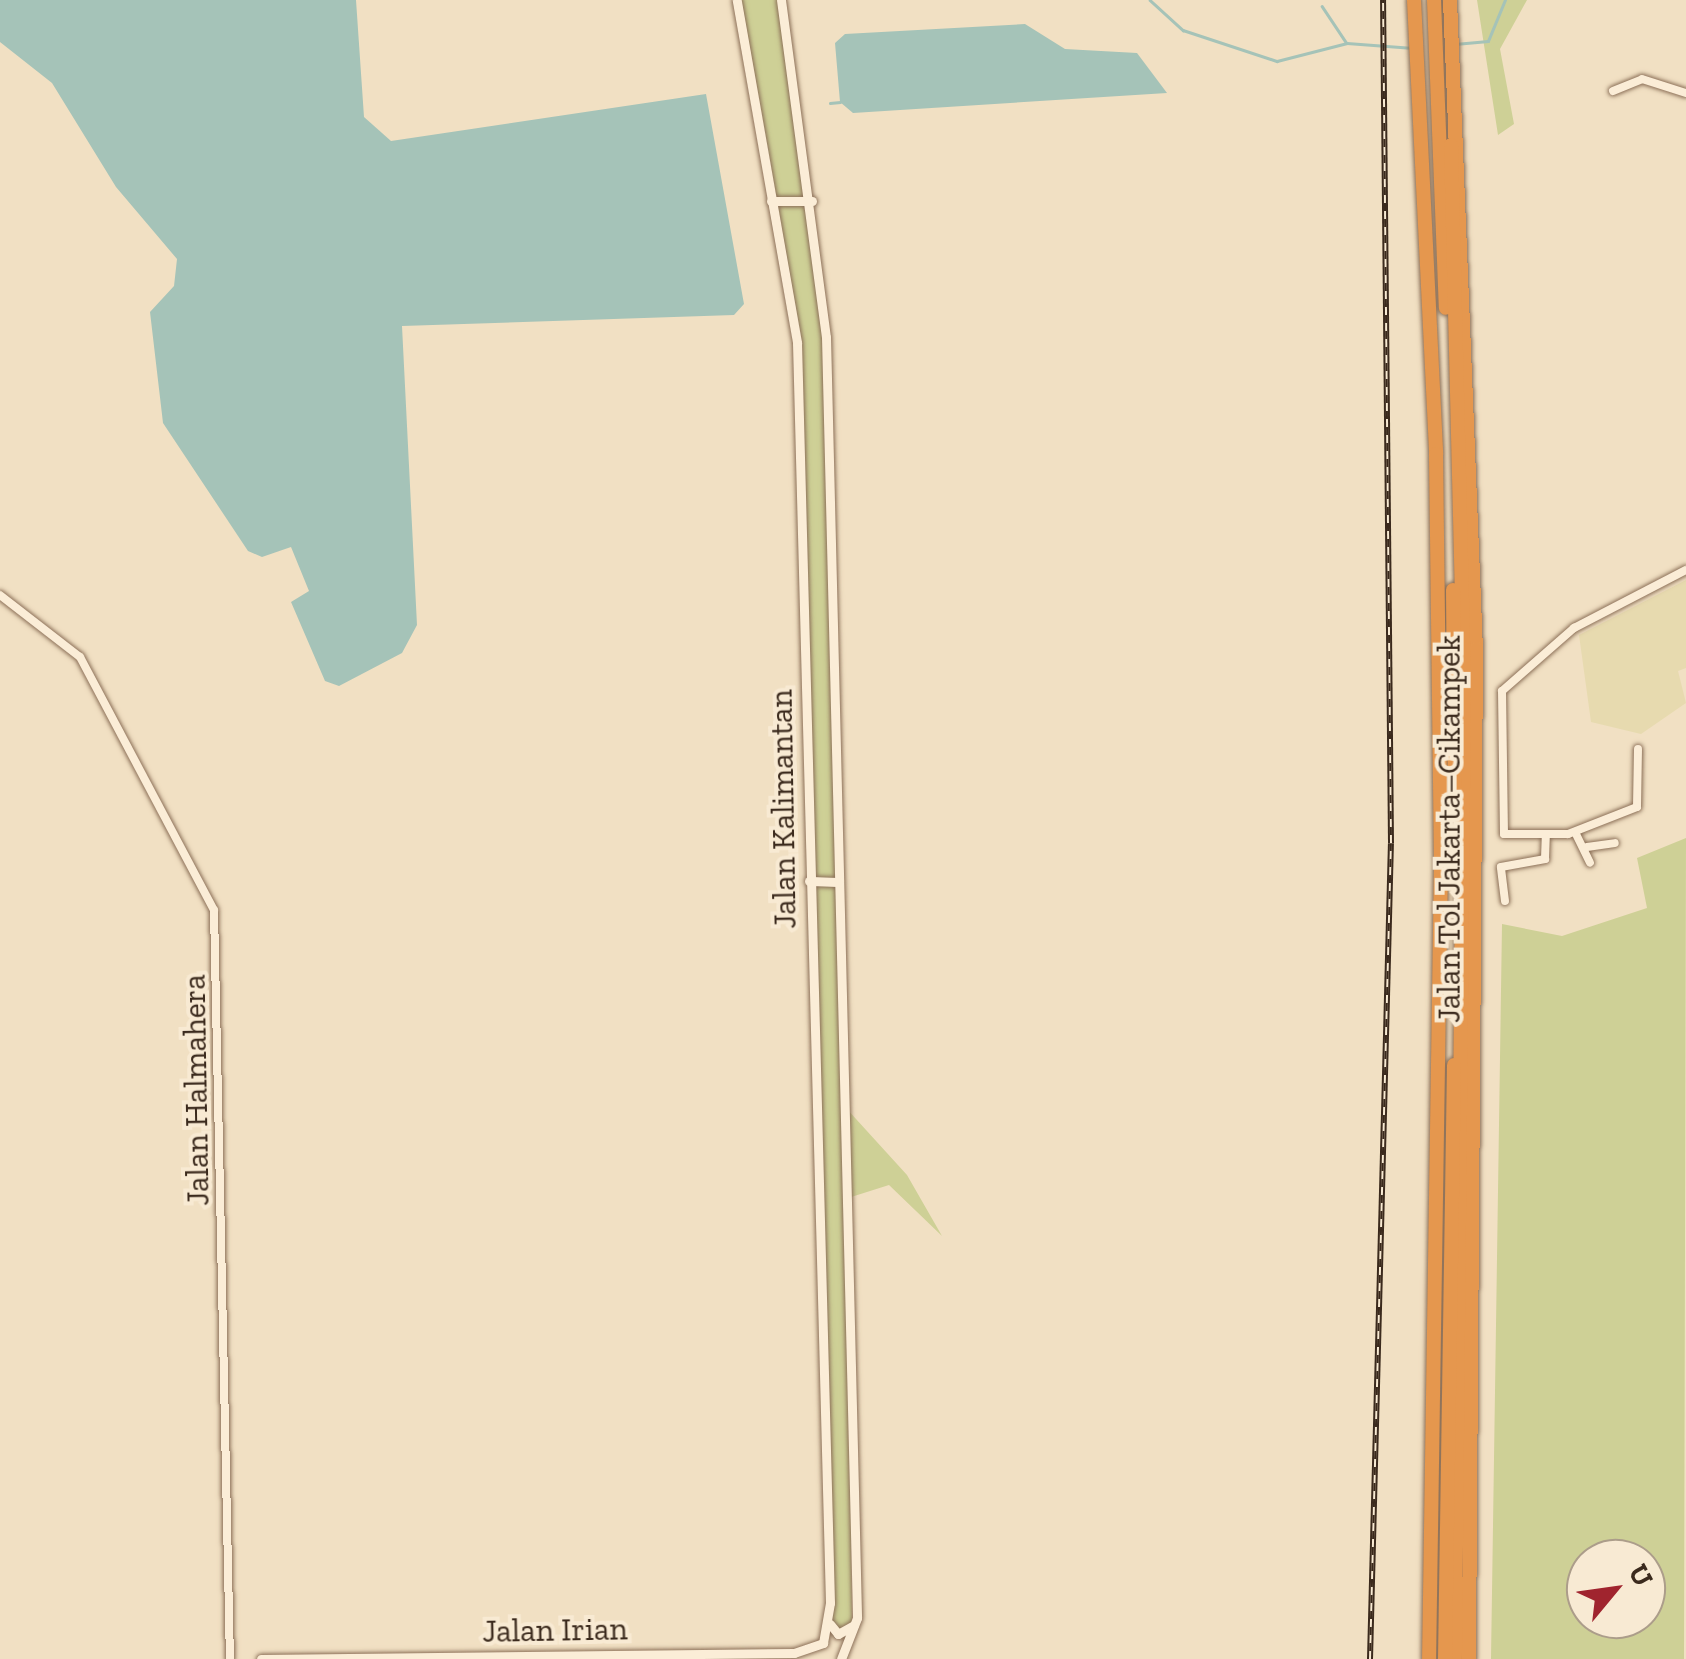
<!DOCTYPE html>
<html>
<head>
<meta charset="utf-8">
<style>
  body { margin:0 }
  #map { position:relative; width:1686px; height:1659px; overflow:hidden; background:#f1e0c3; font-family:"Zilla Slab",serif }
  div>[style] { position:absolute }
  .farmland>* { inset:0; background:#e7daaf }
  .green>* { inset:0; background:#ced096 }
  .water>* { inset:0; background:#a5c3b8 }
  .stream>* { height:2.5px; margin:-1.25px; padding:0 1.25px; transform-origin:1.25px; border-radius:1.25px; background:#a5c3b8 }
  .roads { filter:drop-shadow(0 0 2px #8c7058) drop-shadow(0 0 2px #8c7058) }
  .minor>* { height:8px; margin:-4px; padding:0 4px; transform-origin:4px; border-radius:4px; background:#fbedd7 }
  .tertiary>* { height:9px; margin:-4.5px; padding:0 4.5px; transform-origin:4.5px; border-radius:4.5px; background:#fbedd7 }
  .motorway>* { height:14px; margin:-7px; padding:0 7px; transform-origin:7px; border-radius:7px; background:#e5974e }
  .rail>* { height:6px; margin-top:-3px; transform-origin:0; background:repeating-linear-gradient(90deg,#f8ead3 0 8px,#3b2a1d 0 16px); box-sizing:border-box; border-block:2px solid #3b2a1d }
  span { translate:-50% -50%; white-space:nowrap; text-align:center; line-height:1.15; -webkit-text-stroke:8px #f8ead3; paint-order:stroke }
  .street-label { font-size:32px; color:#3b2a1d }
  .north { position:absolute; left:1566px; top:1539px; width:100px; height:100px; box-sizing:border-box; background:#f8ead3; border:2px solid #ac9d8a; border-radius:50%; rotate:61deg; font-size:28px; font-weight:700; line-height:40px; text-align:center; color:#3b2a1d }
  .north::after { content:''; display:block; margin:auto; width:35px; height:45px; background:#a0242e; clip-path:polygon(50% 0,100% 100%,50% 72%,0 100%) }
</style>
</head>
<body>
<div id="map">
  <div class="farmland">
    <div style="clip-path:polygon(1686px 580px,1686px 668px,1678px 671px,1686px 703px,1641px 734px,1591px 722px,1579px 635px)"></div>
  </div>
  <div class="green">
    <div style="clip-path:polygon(737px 0,781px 0,826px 337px,846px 1108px,907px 1175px,942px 1236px,889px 1185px,848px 1198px,852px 1628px,831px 1629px,797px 342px)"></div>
    <div style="clip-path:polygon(1477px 0,1527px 0,1500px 49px,1514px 124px,1498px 135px)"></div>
    <div style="clip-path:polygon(evenodd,1686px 838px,1684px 1659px,1491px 1659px,1502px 924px,1562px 936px,1647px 908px,1637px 858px,1686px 838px,1586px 1559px,1646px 1559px,1646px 1619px,1586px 1619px,1586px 1559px)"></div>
  </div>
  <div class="water">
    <div style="clip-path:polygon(0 0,356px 0,364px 117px,391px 141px,706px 94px,744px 304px,734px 315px,402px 326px,417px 625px,402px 653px,339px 686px,325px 681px,291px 602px,309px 591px,291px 547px,262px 557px,248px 551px,163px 423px,150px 312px,174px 286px,177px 259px,116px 187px,52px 83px,0 42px)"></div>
    <div style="clip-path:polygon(1025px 24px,1065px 49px,1137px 53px,1167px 93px,853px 113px,840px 102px,835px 43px,845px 34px)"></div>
  </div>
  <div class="stream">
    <div style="left:1150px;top:0;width:45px;rotate:42.3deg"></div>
    <div style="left:1183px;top:30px;width:99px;rotate:18.3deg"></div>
    <div style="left:1277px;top:61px;width:72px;rotate:-14.4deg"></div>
    <div style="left:1347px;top:43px;width:66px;rotate:4.3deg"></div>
    <div style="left:1322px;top:6px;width:43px;rotate:56.3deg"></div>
    <div style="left:1455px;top:44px;width:33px;rotate:-5deg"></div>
    <div style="left:1488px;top:41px;width:44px;rotate:-67.5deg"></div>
    <div style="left:830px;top:103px;width:10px;rotate:-6deg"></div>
  </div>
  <div class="roads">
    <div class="minor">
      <div style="left:1613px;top:91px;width:31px;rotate:-22deg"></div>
      <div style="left:1642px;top:79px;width:46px;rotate:17.7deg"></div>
      <div style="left:0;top:595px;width:101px;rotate:37.8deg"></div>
      <div style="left:80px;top:657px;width:286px;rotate:62.1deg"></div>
      <div style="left:214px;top:910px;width:749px;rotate:88.78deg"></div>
      <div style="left:1638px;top:749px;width:58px;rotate:91deg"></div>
      <div style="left:1637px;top:807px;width:74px;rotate:158.6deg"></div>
      <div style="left:1568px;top:834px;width:64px;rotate:180deg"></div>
      <div style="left:1504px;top:834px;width:143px;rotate:-90.8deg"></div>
      <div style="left:1502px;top:691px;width:96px;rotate:-41.2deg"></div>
      <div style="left:1574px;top:628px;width:126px;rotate:-27.4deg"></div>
      <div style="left:1575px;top:832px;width:34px;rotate:64deg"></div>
      <div style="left:1587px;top:847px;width:28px;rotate:-8deg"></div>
      <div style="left:1505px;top:901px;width:34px;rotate:-97deg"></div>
      <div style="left:1501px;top:867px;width:45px;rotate:-10.3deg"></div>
      <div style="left:1545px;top:859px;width:23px;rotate:-88deg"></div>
    </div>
    <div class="tertiary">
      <div style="left:781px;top:0;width:340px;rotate:82.4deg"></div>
      <div style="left:826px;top:337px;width:1281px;rotate:88.61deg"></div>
      <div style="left:857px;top:1618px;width:44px;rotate:111.3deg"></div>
      <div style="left:771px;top:201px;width:41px"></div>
      <div style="left:809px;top:881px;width:30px;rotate:2deg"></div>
      <div style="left:830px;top:1624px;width:13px;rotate:51deg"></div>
      <div style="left:838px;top:1634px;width:18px;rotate:-29deg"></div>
      <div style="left:261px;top:1659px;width:533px;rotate:-0.64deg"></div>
      <div style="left:794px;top:1653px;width:31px;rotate:-19deg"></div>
      <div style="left:823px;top:1643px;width:41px;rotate:-80.1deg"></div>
      <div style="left:830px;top:1603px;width:1261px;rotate:-91.5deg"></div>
      <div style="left:797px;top:342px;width:347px;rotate:-100deg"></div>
    </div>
    <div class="motorway">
      <div style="left:1414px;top:0;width:455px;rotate:87.2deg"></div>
      <div style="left:1436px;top:454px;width:410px;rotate:89.3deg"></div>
      <div style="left:1441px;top:864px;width:795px;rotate:90.86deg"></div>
      <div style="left:1434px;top:0;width:308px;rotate:87.8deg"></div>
      <div style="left:1450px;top:0;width:650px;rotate:87.71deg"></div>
      <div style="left:1476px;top:649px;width:1010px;rotate:90.4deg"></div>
      <div style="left:1451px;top:145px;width:536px;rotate:88.61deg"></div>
      <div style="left:1464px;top:681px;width:978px;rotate:90.53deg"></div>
      <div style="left:1453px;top:590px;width:218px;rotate:89.5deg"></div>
      <div style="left:1445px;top:1659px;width:594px;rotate:-89.13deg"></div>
    </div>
  </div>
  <div class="rail">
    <div style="left:1370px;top:1659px;width:816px;rotate:-88.53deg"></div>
    <div style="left:1391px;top:843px;width:843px;rotate:-90.54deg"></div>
  </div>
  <div class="street-label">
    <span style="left:783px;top:809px;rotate:-91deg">Jalan Kalimantan</span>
    <span style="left:1449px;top:829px;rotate:-90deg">Jalan Tol Jakarta–Cikampek</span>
    <span style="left:196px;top:1090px;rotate:-91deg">Jalan Halmahera</span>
    <span style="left:555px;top:1630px;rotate:-1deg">Jalan Irian</span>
  </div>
  <div class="north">U</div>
</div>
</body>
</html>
